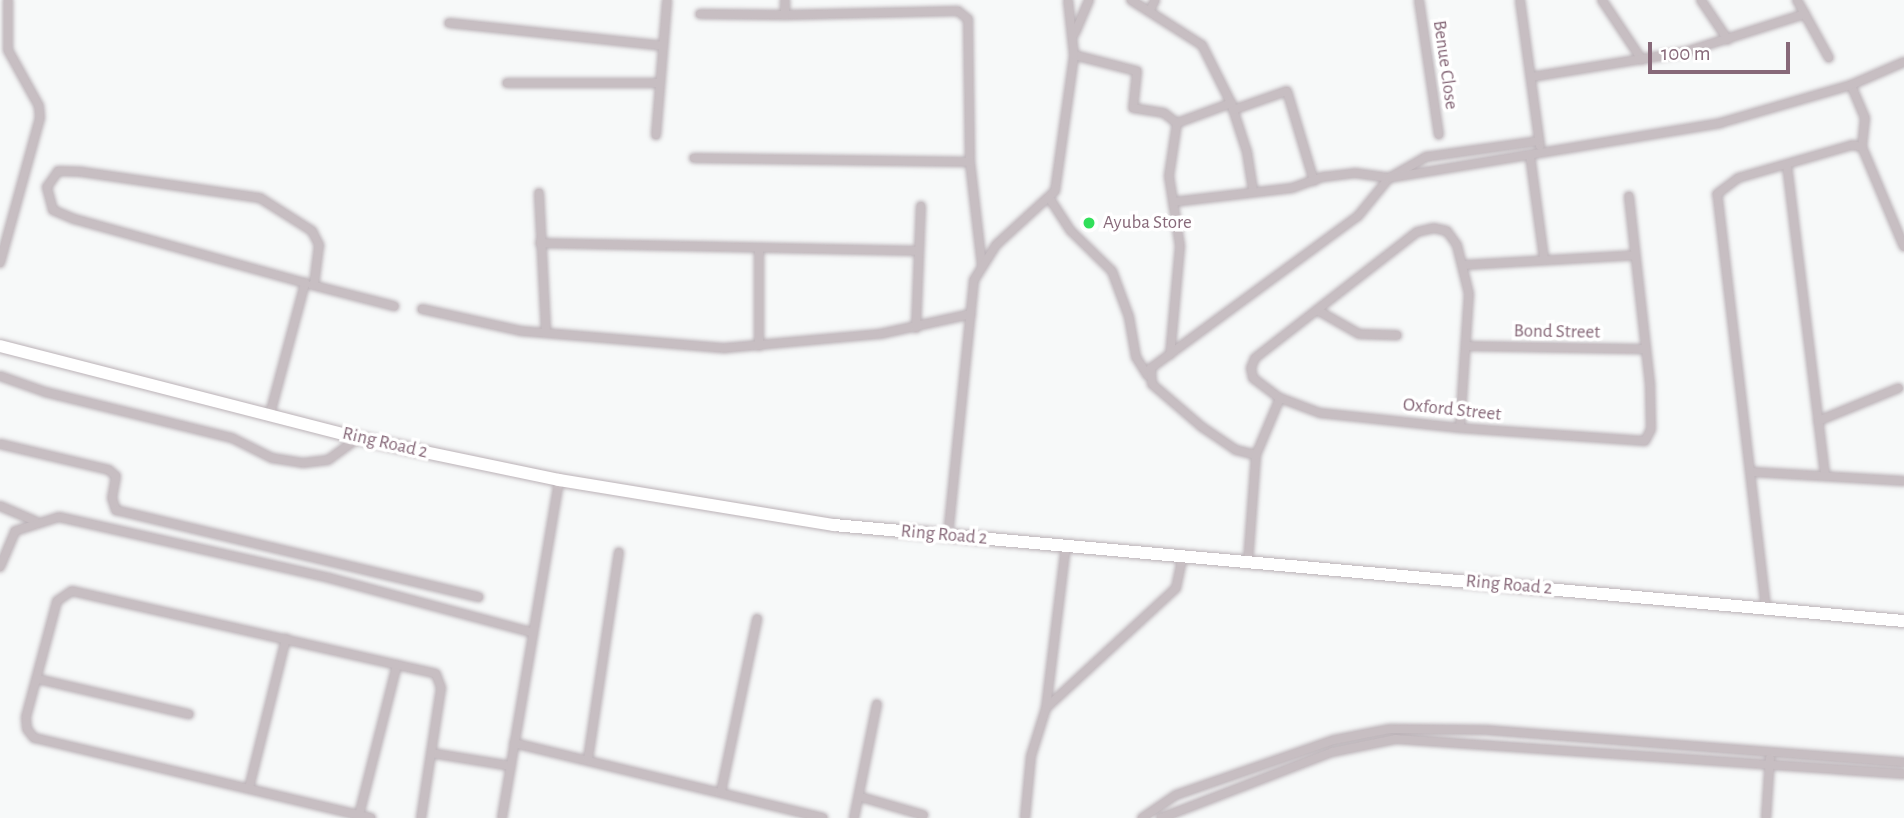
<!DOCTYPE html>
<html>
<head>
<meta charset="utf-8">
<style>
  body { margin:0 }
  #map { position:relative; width:1904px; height:818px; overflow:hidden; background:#f7f9f9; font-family:"Alegreya Sans",sans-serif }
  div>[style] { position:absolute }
  .roads { filter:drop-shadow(0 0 2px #bbb2b7) drop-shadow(0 0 2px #bbb2b7) }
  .street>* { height:8px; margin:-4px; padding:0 4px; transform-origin:4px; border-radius:4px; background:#c7bec2 }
  .primary>* { height:12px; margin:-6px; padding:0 6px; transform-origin:6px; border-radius:6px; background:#fff }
  .dots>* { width:19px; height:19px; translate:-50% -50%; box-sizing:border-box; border:4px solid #fff; border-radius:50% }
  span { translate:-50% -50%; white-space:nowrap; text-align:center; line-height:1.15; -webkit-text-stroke:7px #fff; paint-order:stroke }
  .street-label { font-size:19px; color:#876979 }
  .poi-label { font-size:19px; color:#876979 }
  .left { translate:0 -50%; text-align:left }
  .scale { position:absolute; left:1648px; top:42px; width:142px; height:32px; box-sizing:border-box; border:4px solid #876979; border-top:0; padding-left:9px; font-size:21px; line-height:24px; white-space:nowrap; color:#876979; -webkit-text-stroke:5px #fff; paint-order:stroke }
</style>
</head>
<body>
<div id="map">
  <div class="roads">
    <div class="street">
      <div style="left:785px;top:0;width:15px;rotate:90deg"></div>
      <div style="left:785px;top:15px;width:173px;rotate:-1.3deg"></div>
      <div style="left:958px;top:11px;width:13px;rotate:39deg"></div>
      <div style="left:968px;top:19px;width:143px;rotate:89.2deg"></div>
      <div style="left:970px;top:162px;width:105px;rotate:83.4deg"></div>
      <div style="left:1131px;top:0;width:84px;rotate:32.4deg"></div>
      <div style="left:1202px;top:45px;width:65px;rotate:63.4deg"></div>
      <div style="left:1231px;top:103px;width:52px;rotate:71.9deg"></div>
      <div style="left:1247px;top:152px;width:39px;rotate:81deg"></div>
      <div style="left:1419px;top:0;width:136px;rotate:81.6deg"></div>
      <div style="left:1520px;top:0;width:147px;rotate:82.2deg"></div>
      <div style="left:1602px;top:0;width:72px;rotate:56.3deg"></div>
      <div style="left:1701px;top:0;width:48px;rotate:56deg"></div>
      <div style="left:1797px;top:0;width:66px;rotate:61.1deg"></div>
      <div style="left:1150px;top:10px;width:11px;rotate:-63deg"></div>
      <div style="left:700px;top:14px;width:85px;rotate:0.7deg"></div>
      <div style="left:449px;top:23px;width:215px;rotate:6.1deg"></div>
      <div style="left:1075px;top:33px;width:36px;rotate:-67deg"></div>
      <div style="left:1074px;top:55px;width:65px;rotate:14.3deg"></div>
      <div style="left:1137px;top:71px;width:37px;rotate:96deg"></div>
      <div style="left:1133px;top:108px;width:31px;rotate:9deg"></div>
      <div style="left:1164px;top:113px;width:16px;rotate:38deg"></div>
      <div style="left:1177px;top:123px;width:54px;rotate:98.6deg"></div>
      <div style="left:1169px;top:176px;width:71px;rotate:81.1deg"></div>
      <div style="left:1180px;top:246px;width:109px;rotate:95.2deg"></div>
      <div style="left:1531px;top:77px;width:156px;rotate:-9.2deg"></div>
      <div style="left:1685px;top:52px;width:126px;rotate:-17.6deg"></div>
      <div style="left:507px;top:83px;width:153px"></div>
      <div style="left:1851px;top:85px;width:36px;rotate:67deg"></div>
      <div style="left:1865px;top:118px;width:29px;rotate:96deg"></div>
      <div style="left:1862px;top:147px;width:108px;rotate:67.2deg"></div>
      <div style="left:1233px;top:110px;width:57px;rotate:-19.4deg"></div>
      <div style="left:1287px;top:91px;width:94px;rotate:73.3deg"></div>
      <div style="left:1177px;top:123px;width:58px;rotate:-20.3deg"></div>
      <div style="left:656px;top:135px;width:135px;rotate:-85.3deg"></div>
      <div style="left:1530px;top:155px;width:105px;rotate:82.3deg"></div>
      <div style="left:694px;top:158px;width:276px;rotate:0.8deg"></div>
      <div style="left:1787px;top:165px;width:313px;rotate:83deg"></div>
      <div style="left:539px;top:193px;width:140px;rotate:87.1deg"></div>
      <div style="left:1050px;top:199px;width:38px;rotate:57deg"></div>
      <div style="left:1071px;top:231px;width:57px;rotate:44.3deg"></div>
      <div style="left:1112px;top:271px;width:49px;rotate:69.7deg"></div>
      <div style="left:1129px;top:317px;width:41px;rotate:80.1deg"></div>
      <div style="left:1136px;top:357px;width:22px;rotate:58deg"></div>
      <div style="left:1173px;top:202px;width:120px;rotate:-6.7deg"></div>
      <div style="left:1292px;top:188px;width:33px;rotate:-20deg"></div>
      <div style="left:1323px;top:177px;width:32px;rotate:-7deg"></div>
      <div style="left:1355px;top:173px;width:34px;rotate:8deg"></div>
      <div style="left:1389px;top:178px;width:43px;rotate:-29.6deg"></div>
      <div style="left:1426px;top:157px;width:114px;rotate:-8.1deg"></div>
      <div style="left:540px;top:243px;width:379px;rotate:1.2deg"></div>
      <div style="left:759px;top:248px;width:98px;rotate:90deg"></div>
      <div style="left:0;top:263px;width:150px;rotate:-74.6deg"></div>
      <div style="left:40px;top:118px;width:12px;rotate:-95deg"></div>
      <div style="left:39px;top:106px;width:64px;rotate:-119deg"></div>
      <div style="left:8px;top:50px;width:50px;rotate:-90deg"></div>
      <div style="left:1464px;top:265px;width:171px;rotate:-3.3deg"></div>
      <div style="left:312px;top:285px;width:85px;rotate:14.4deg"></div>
      <div style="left:422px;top:309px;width:101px;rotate:12.5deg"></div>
      <div style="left:521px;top:331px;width:205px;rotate:4.8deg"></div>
      <div style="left:725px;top:348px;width:156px;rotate:-5.2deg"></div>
      <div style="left:880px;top:334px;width:93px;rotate:-12.4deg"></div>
      <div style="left:1317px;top:310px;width:48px;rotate:29.7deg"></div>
      <div style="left:1359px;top:334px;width:38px;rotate:2deg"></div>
      <div style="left:916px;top:328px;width:122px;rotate:-87.7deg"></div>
      <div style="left:1468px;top:346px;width:178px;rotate:1deg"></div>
      <div style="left:0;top:376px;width:48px;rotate:19.6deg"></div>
      <div style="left:45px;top:392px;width:193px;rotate:13.8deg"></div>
      <div style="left:232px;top:438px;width:45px;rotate:26.6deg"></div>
      <div style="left:272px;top:458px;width:31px;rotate:9deg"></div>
      <div style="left:303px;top:463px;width:25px;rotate:-7deg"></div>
      <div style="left:328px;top:460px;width:37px;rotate:-36deg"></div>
      <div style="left:270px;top:414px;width:136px;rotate:-75deg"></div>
      <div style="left:305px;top:283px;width:240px;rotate:-164.5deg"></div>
      <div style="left:74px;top:219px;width:23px;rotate:-157deg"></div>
      <div style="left:53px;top:210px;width:24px;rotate:-105deg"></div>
      <div style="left:47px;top:187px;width:19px;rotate:-55deg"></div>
      <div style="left:58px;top:171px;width:24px;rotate:2deg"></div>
      <div style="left:82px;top:172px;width:180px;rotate:8.3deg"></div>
      <div style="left:260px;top:198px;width:62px;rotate:32.4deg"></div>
      <div style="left:312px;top:231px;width:16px;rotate:63deg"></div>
      <div style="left:319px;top:245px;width:40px;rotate:97.1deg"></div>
      <div style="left:1818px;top:421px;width:87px;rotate:-22.2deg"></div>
      <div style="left:1460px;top:428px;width:134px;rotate:-86.2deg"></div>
      <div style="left:1469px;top:294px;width:50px;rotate:-103.8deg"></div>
      <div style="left:1457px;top:245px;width:17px;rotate:-126deg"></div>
      <div style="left:1447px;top:231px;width:13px;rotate:-167deg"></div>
      <div style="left:1434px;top:228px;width:17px;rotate:167deg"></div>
      <div style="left:1417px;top:232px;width:205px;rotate:142.1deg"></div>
      <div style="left:1255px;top:358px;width:11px;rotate:112deg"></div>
      <div style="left:1251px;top:368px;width:10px;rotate:79deg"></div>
      <div style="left:1253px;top:378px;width:34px;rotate:37deg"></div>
      <div style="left:1280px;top:398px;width:43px;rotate:20.6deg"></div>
      <div style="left:1320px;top:413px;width:141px;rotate:6.1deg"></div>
      <div style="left:1460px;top:428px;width:185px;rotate:4deg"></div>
      <div style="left:1645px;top:441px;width:13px;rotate:-63deg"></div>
      <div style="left:1651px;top:429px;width:45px;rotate:-91.3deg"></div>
      <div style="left:1650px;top:384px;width:189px;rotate:-96.4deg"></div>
      <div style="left:0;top:444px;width:112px;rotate:13.4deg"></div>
      <div style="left:109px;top:470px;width:9px;rotate:41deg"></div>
      <div style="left:116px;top:476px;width:22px;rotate:100deg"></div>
      <div style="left:112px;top:498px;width:13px;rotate:72deg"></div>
      <div style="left:116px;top:510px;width:373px;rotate:13.5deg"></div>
      <div style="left:1256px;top:455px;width:21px;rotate:-166deg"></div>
      <div style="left:1236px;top:450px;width:41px;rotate:-145.9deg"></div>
      <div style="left:1202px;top:427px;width:66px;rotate:-139.3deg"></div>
      <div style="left:1152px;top:384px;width:16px;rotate:-94deg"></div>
      <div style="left:1151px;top:368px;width:257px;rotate:-36.3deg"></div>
      <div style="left:1358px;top:216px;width:49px;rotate:-50.8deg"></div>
      <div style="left:1389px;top:178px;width:336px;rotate:-9.4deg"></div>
      <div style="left:1720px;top:123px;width:136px;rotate:-16.2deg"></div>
      <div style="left:1851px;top:85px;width:58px;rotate:-23.5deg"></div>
      <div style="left:1753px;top:472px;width:151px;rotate:3.4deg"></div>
      <div style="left:0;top:506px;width:38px;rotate:23deg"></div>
      <div style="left:948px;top:536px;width:257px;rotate:-84.2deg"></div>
      <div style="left:974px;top:280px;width:41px;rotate:-57.8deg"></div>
      <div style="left:996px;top:245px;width:80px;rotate:-42.5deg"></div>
      <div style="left:1055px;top:191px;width:137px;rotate:-82deg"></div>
      <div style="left:1074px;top:55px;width:55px;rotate:-96.2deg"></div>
      <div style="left:1248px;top:562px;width:107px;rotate:-85.7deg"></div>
      <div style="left:1256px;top:455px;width:62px;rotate:-67.2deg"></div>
      <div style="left:0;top:567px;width:39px;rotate:-67deg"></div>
      <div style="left:15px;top:531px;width:46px;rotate:-17.7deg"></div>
      <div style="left:59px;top:517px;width:277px;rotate:12.7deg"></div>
      <div style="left:329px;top:578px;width:208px;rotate:15deg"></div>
      <div style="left:1766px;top:608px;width:417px;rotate:-96.7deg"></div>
      <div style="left:1717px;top:194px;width:26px;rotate:-37deg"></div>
      <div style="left:1738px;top:178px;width:119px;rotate:-16.1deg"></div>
      <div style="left:1852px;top:145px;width:10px;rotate:11deg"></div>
      <div style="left:38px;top:679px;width:155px;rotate:13.1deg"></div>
      <div style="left:1046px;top:708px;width:177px;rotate:-42.7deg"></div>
      <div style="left:1176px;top:588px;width:30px;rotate:-78deg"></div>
      <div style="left:514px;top:743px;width:318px;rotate:13.6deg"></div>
      <div style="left:431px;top:753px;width:81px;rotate:9.2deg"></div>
      <div style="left:588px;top:759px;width:209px;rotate:-81.5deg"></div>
      <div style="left:249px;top:788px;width:154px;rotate:-76.1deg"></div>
      <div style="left:721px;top:792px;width:177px;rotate:-78.2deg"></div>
      <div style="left:861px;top:797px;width:65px;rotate:16.2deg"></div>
      <div style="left:359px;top:815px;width:155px;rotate:-75.8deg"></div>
      <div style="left:371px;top:818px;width:346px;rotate:-166.6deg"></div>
      <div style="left:34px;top:738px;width:11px;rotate:-128deg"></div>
      <div style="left:27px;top:729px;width:12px;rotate:-95deg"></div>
      <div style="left:26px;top:717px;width:120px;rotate:-75deg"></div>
      <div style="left:57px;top:601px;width:18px;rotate:-34deg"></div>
      <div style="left:72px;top:591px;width:373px;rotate:12.8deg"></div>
      <div style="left:436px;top:674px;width:15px;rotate:70deg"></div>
      <div style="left:441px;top:688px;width:132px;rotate:98.7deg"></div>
      <div style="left:502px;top:818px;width:343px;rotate:-80.4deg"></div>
      <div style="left:854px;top:818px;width:116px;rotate:-78.6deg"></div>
      <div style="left:1025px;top:818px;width:62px;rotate:-84.5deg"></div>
      <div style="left:1031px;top:756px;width:50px;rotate:-72.6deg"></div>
      <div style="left:1046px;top:708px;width:165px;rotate:-83deg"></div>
      <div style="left:1142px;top:818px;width:41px;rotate:-34.1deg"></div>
      <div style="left:1176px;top:795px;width:167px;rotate:-19.2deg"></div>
      <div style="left:1334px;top:740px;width:57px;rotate:-11.1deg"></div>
      <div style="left:1390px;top:729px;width:96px;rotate:0.6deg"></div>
      <div style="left:1486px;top:730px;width:419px;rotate:4.4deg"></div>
      <div style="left:1161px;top:818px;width:183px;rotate:-21.1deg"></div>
      <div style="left:1332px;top:752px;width:65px;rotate:-11.5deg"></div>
      <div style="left:1396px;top:739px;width:509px;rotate:3.94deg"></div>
      <div style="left:1766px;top:818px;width:60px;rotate:-86.2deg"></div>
    </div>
    <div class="primary">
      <div style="left:0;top:346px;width:370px;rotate:14.4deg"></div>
      <div style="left:358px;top:438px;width:205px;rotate:11.8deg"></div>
      <div style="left:559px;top:480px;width:279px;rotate:9.3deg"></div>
      <div style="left:834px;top:525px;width:1074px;rotate:5.13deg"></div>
    </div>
  </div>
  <div class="dots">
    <div style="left:1089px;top:223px;background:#31df5a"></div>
  </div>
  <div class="street-label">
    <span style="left:1445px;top:65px;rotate:82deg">Benue Close</span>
    <span style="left:1557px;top:332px;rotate:1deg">Bond Street</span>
    <span style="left:1452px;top:410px;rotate:6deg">Oxford Street</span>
    <span style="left:385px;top:443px;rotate:13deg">Ring Road 2</span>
    <span style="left:944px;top:535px;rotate:5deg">Ring Road 2</span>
    <span style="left:1509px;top:585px;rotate:5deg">Ring Road 2</span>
  </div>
  <div class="poi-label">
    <span class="left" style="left:1103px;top:223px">Ayuba Store</span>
  </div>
  <div class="scale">100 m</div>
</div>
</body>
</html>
